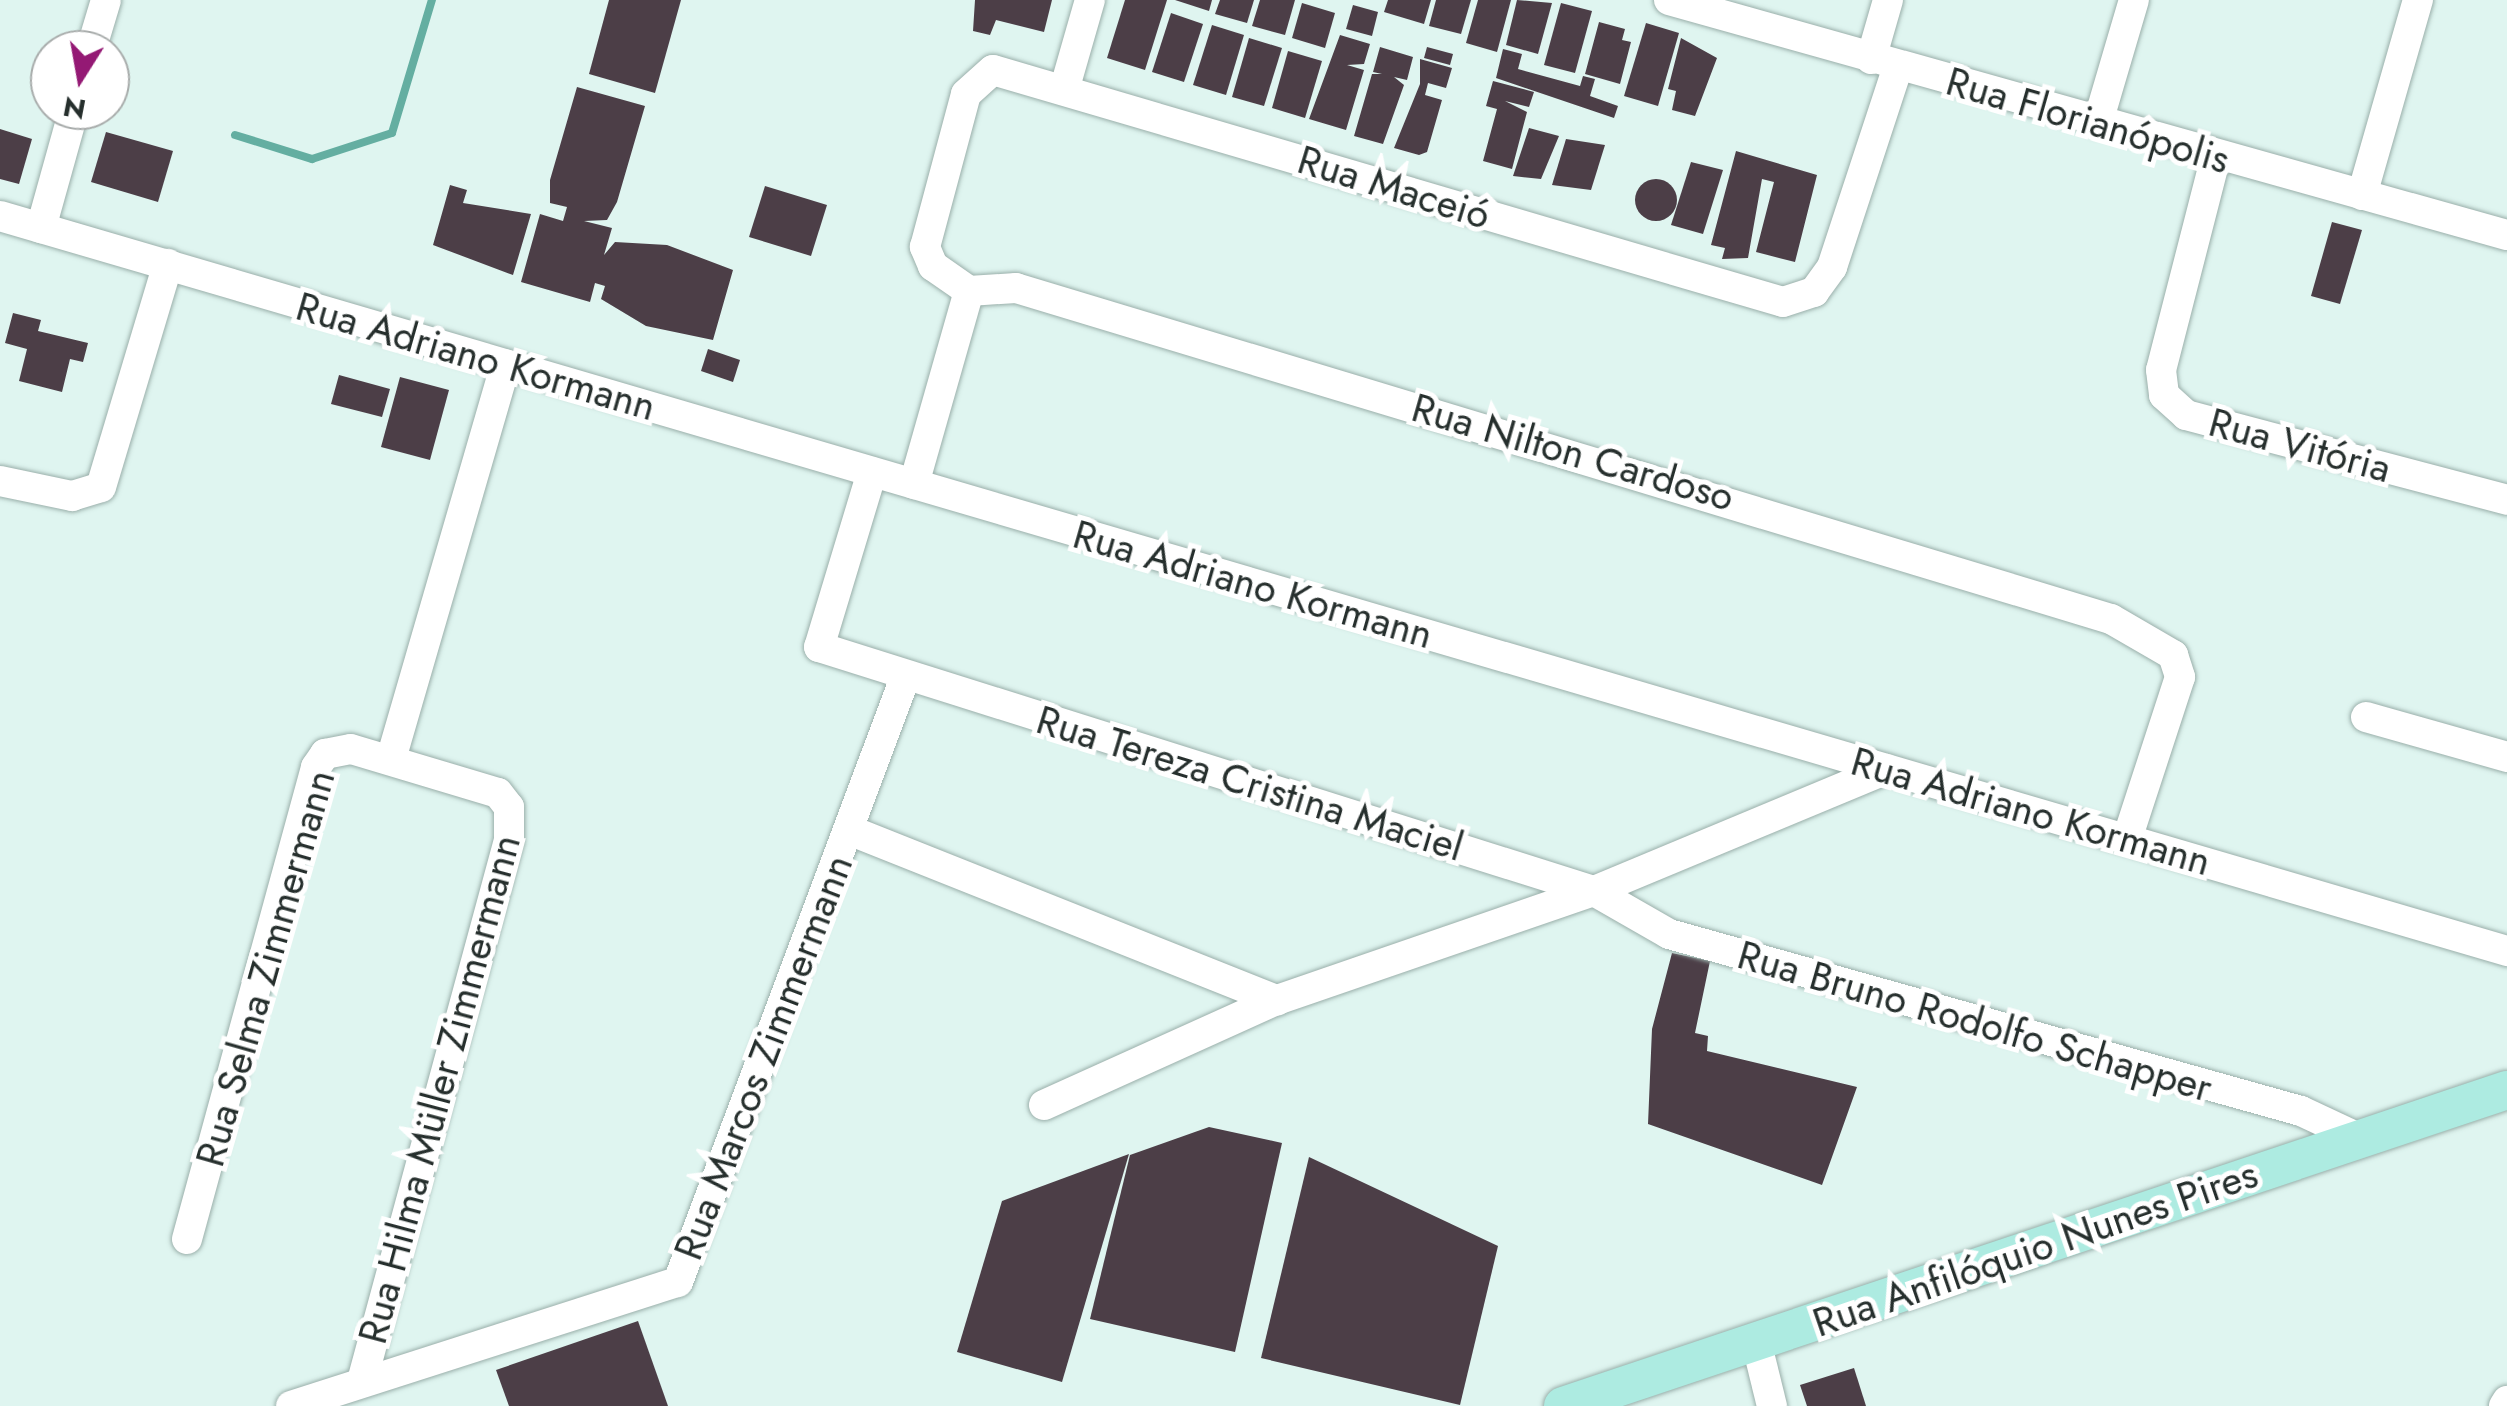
<!DOCTYPE html>
<html>
<head>
<meta charset="utf-8">
<style>
  body { margin:0 }
  #map { position:relative; width:2507px; height:1406px; overflow:hidden; background:#dff5f0; font-family:Jost,sans-serif }
  div>[style] { position:absolute }
  .stream>* { height:8px; margin:-4px; padding:0 4px; transform-origin:4px; border-radius:4px; background:#64aea1 }
  .building>* { inset:0; background:#4c3e47 }
  .round { border-radius:50% }
  .roads { filter:drop-shadow(0 0 2px #9aafaa) drop-shadow(0 0 2px #9aafaa) }
  .minor>* { height:30px; margin:-15px; padding:0 15px; transform-origin:15px; border-radius:15px; background:#fff }
  .major>* { height:38px; margin:-19px; padding:0 19px; transform-origin:19px; border-radius:19px; background:#adebe1 }
  span { translate:-50% -50%; white-space:nowrap; text-align:center; line-height:1.15; -webkit-text-stroke:10px #fff; paint-order:stroke }
  .street-label { font-size:40px; color:#262f2d }
  .north { position:absolute; left:30px; top:30px; width:100px; height:100px; box-sizing:border-box; background:#fff; border:2px solid #a8acab; border-radius:50%; rotate:191deg; font-size:28px; font-weight:700; line-height:40px; text-align:center; color:#262f2d }
  .north::after { content:''; display:block; margin:auto; width:35px; height:45px; background:#941974; clip-path:polygon(50% 0,100% 100%,50% 72%,0 100%) }
</style>
</head>
<body>
<div id="map">
  <div class="stream">
    <div style="left:235px;top:135px;width:81px;rotate:17.3deg"></div>
    <div style="left:312px;top:159px;width:84px;rotate:-18deg"></div>
    <div style="left:392px;top:133px;width:139px;rotate:-73.3deg"></div>
  </div>
  <div class="building">
    <div style="clip-path:polygon(609px 0,681px 0,655px 93px,589px 74px)"></div>
    <div style="clip-path:polygon(975px 0,1052px 0,1044px 32px,996px 20px,990px 35px,973px 31px)"></div>
    <div style="clip-path:polygon(1125px 0,1167px 0,1145px 70px,1107px 58px)"></div>
    <div style="clip-path:polygon(1175px 0,1212px 0,1209px 11px)"></div>
    <div style="clip-path:polygon(1220px 0,1254px 0,1247px 23px,1215px 14px)"></div>
    <div style="clip-path:polygon(1260px 0,1295px 0,1285px 35px,1252px 26px)"></div>
    <div style="clip-path:polygon(1388px 0,1431px 0,1424px 24px,1384px 12px)"></div>
    <div style="clip-path:polygon(1436px 0,1471px 0,1461px 34px,1429px 26px)"></div>
    <div style="clip-path:polygon(1478px 0,1511px 0,1497px 52px,1466px 43px)"></div>
    <div style="clip-path:polygon(1517px 0,1552px 3px,1538px 54px,1506px 45px)"></div>
    <div style="clip-path:polygon(1302px 3px,1335px 13px,1325px 48px,1292px 38px)"></div>
    <div style="clip-path:polygon(1561px 3px,1592px 11px,1575px 73px,1544px 65px)"></div>
    <div style="clip-path:polygon(1353px 5px,1378px 12px,1372px 36px,1346px 29px)"></div>
    <div style="clip-path:polygon(1171px 13px,1203px 24px,1184px 82px,1152px 72px)"></div>
    <div style="clip-path:polygon(1599px 22px,1625px 29px,1622px 40px,1631px 42px,1620px 84px,1585px 74px)"></div>
    <div style="clip-path:polygon(1646px 23px,1679px 33px,1658px 106px,1624px 96px)"></div>
    <div style="clip-path:polygon(1212px 25px,1244px 35px,1226px 95px,1193px 85px)"></div>
    <div style="clip-path:polygon(1340px 35px,1370px 44px,1364px 64px,1347px 65px,1364px 70px,1346px 130px,1309px 119px)"></div>
    <div style="clip-path:polygon(1249px 38px,1282px 48px,1264px 106px,1232px 97px)"></div>
    <div style="clip-path:polygon(1681px 38px,1717px 58px,1695px 116px,1672px 110px,1676px 91px,1668px 89px)"></div>
    <div style="clip-path:polygon(1380px 47px,1413px 57px,1407px 80px,1394px 77px,1404px 85px,1383px 144px,1354px 136px,1372px 74px,1382px 74px,1373px 72px)"></div>
    <div style="clip-path:polygon(1427px 47px,1453px 54px,1450px 65px,1424px 58px)"></div>
    <div style="clip-path:polygon(1503px 49px,1522px 54px,1518px 69px,1580px 86px,1583px 76px,1595px 79px,1590px 96px,1618px 106px,1614px 118px,1496px 78px)"></div>
    <div style="clip-path:polygon(1288px 51px,1322px 61px,1305px 118px,1272px 108px)"></div>
    <div style="clip-path:polygon(1420px 59px,1452px 68px,1446px 88px,1428px 83px,1425px 95px,1442px 100px,1427px 152px,1419px 155px,1394px 148px,1420px 84px)"></div>
    <div style="clip-path:polygon(1493px 81px,1534px 92px,1529px 107px,1505px 101px,1527px 112px,1512px 169px,1483px 161px,1497px 109px,1486px 106px)"></div>
    <div style="clip-path:polygon(577px 87px,645px 106px,617px 202px,607px 220px,584px 221px,612px 228px,604px 255px,615px 242px,667px 245px,733px 270px,713px 340px,646px 326px,601px 299px,605px 286px,595px 283px,590px 302px,521px 282px,540px 214px,563px 221px,567px 207px,550px 203px,550px 180px)"></div>
    <div style="clip-path:polygon(1529px 128px,1559px 136px,1541px 179px,1513px 176px)"></div>
    <div style="clip-path:polygon(0 129px,32px 139px,19px 184px,0 179px)"></div>
    <div style="clip-path:polygon(106px 132px,173px 151px,158px 202px,91px 182px)"></div>
    <div style="clip-path:polygon(1566px 139px,1605px 145px,1591px 190px,1552px 185px)"></div>
    <div style="clip-path:polygon(1736px 151px,1817px 175px,1795px 262px,1756px 252px,1774px 182px,1762px 179px,1748px 258px,1722px 259px,1725px 248px,1711px 245px)"></div>
    <div style="clip-path:polygon(1691px 162px,1723px 170px,1703px 234px,1671px 225px)"></div>
    <div class="round" style="left:1635px;top:179px;width:42px;height:42px"></div>
    <div style="clip-path:polygon(450px 185px,467px 190px,463px 203px,531px 214px,513px 275px,433px 245px)"></div>
    <div style="clip-path:polygon(765px 186px,827px 205px,811px 256px,749px 237px)"></div>
    <div style="clip-path:polygon(2332px 222px,2362px 230px,2340px 304px,2311px 296px)"></div>
    <div style="clip-path:polygon(13px 313px,41px 320px,38px 331px,88px 343px,83px 362px,70px 359px,62px 392px,19px 381px,27px 349px,5px 343px)"></div>
    <div style="clip-path:polygon(708px 349px,740px 360px,733px 382px,701px 371px)"></div>
    <div style="clip-path:polygon(339px 375px,390px 389px,382px 417px,331px 404px)"></div>
    <div style="clip-path:polygon(400px 377px,449px 390px,430px 460px,381px 447px)"></div>
    <div style="clip-path:polygon(1672px 953px,1710px 961px,1695px 1033px,1708px 1036px,1707px 1051px,1857px 1087px,1822px 1185px,1648px 1124px,1652px 1029px)"></div>
    <div style="clip-path:polygon(1209px 1127px,1282px 1143px,1235px 1352px,1090px 1319px,1130px 1155px)"></div>
    <div style="clip-path:polygon(1129px 1154px,1062px 1382px,957px 1352px,1002px 1201px)"></div>
    <div style="clip-path:polygon(1309px 1157px,1498px 1246px,1460px 1405px,1261px 1358px)"></div>
    <div style="clip-path:polygon(638px 1321px,668px 1406px,509px 1406px,496px 1370px)"></div>
    <div style="clip-path:polygon(1854px 1368px,1866px 1406px,1807px 1406px,1800px 1385px)"></div>
  </div>
  <div class="roads">
    <div class="minor">
      <div style="left:1669px;top:0;width:870px;rotate:15.67deg"></div>
      <div style="left:91px;top:50px;width:52px;rotate:-73.3deg"></div>
      <div style="left:1871px;top:59px;width:61px;rotate:-73.9deg"></div>
      <div style="left:1065px;top:87px;width:91px;rotate:-74deg"></div>
      <div style="left:2098px;top:122px;width:127px;rotate:-73.6deg"></div>
      <div style="left:2216px;top:156px;width:221px;rotate:104.4deg"></div>
      <div style="left:2161px;top:370px;width:25px;rotate:83deg"></div>
      <div style="left:2164px;top:395px;width:30px;rotate:42deg"></div>
      <div style="left:2186px;top:415px;width:332px;rotate:14.8deg"></div>
      <div style="left:2362px;top:195px;width:203px;rotate:-74deg"></div>
      <div style="left:0;top:216px;width:2613px;rotate:16.34deg"></div>
      <div style="left:41px;top:228px;width:123px;rotate:-74.4deg"></div>
      <div style="left:969px;top:291px;width:47px;rotate:-3.7deg"></div>
      <div style="left:1016px;top:288px;width:1144px;rotate:16.82deg"></div>
      <div style="left:2111px;top:619px;width:72px;rotate:30.1deg"></div>
      <div style="left:2173px;top:655px;width:23px;rotate:72deg"></div>
      <div style="left:2180px;top:677px;width:170px;rotate:108.1deg"></div>
      <div style="left:969px;top:291px;width:44px;rotate:-145.2deg"></div>
      <div style="left:933px;top:266px;width:21px;rotate:-113deg"></div>
      <div style="left:925px;top:247px;width:158px;rotate:-75deg"></div>
      <div style="left:966px;top:94px;width:36px;rotate:-42deg"></div>
      <div style="left:993px;top:70px;width:823px;rotate:16.37deg"></div>
      <div style="left:1783px;top:302px;width:33px;rotate:-18deg"></div>
      <div style="left:1814px;top:292px;width:31px;rotate:-54deg"></div>
      <div style="left:1832px;top:267px;width:212px;rotate:-71.8deg"></div>
      <div style="left:872px;top:472px;width:183px;rotate:106.8deg"></div>
      <div style="left:819px;top:647px;width:813px;rotate:17.48deg"></div>
      <div style="left:1594px;top:891px;width:86px;rotate:29.8deg"></div>
      <div style="left:1669px;top:934px;width:656px;rotate:15.65deg"></div>
      <div style="left:2301px;top:1111px;width:66px;rotate:25deg"></div>
      <div style="left:0;top:481px;width:74px;rotate:11.8deg"></div>
      <div style="left:72px;top:496px;width:30px;rotate:-17deg"></div>
      <div style="left:101px;top:487px;width:233px;rotate:-73.3deg"></div>
      <div style="left:914px;top:484px;width:201px;rotate:-74.1deg"></div>
      <div style="left:2366px;top:717px;width:147px;rotate:15.8deg"></div>
      <div style="left:391px;top:759px;width:411px;rotate:-73.8deg"></div>
      <div style="left:849px;top:830px;width:461px;rotate:21.7deg"></div>
      <div style="left:1044px;top:1105px;width:256px;rotate:-24.3deg"></div>
      <div style="left:1277px;top:1000px;width:335px;rotate:-19deg"></div>
      <div style="left:1594px;top:891px;width:317px;rotate:-22.6deg"></div>
      <div style="left:187px;top:1239px;width:489px;rotate:-74.7deg"></div>
      <div style="left:316px;top:767px;width:16px;rotate:-55deg"></div>
      <div style="left:325px;top:754px;width:26px;rotate:-11deg"></div>
      <div style="left:351px;top:749px;width:153px;rotate:16.7deg"></div>
      <div style="left:498px;top:793px;width:18px;rotate:52deg"></div>
      <div style="left:509px;top:807px;width:33px;rotate:90deg"></div>
      <div style="left:509px;top:840px;width:561px;rotate:105.2deg"></div>
      <div style="left:1756px;top:1341px;width:67px;rotate:76.2deg"></div>
      <div style="left:291px;top:1406px;width:406px;rotate:-17.8deg"></div>
      <div style="left:678px;top:1282px;width:648px;rotate:-69.41deg"></div>
      <div style="left:2504px;top:1406px;width:6px;rotate:-59deg"></div>
    </div>
    <div class="major">
      <div style="left:1563px;top:1406px;width:995px;rotate:-18.51deg"></div>
    </div>
  </div>
  <div class="street-label">
    <span style="left:2088px;top:120px;rotate:16deg">Rua Florianópolis</span>
    <span style="left:1394px;top:187px;rotate:17deg">Rua Maceió</span>
    <span style="left:476px;top:356px;rotate:16deg">Rua Adriano Kormann</span>
    <span style="left:2300px;top:445px;rotate:15deg">Rua Vitória</span>
    <span style="left:1573px;top:452px;rotate:16deg">Rua Nilton Cardoso</span>
    <span style="left:1253px;top:584px;rotate:16deg">Rua Adriano Kormann</span>
    <span style="left:1250px;top:783px;rotate:17deg">Rua Tereza Cristina Maciel</span>
    <span style="left:2031px;top:811px;rotate:16deg">Rua Adriano Kormann</span>
    <span style="left:265px;top:968px;rotate:-74deg">Rua Selma Zimmermann</span>
    <span style="left:1975px;top:1021px;rotate:16deg">Rua Bruno Rodolfo Schapper</span>
    <span style="left:763px;top:1057px;rotate:-69deg">Rua Marcos Zimmermann</span>
    <span style="left:439px;top:1089px;rotate:-75deg">Rua Hilma Müller Zimmermann</span>
    <span style="left:2035px;top:1248px;rotate:-19deg">Rua Anfilóquio Nunes Pires</span>
  </div>
  <div class="north">N</div>
</div>
</body>
</html>
